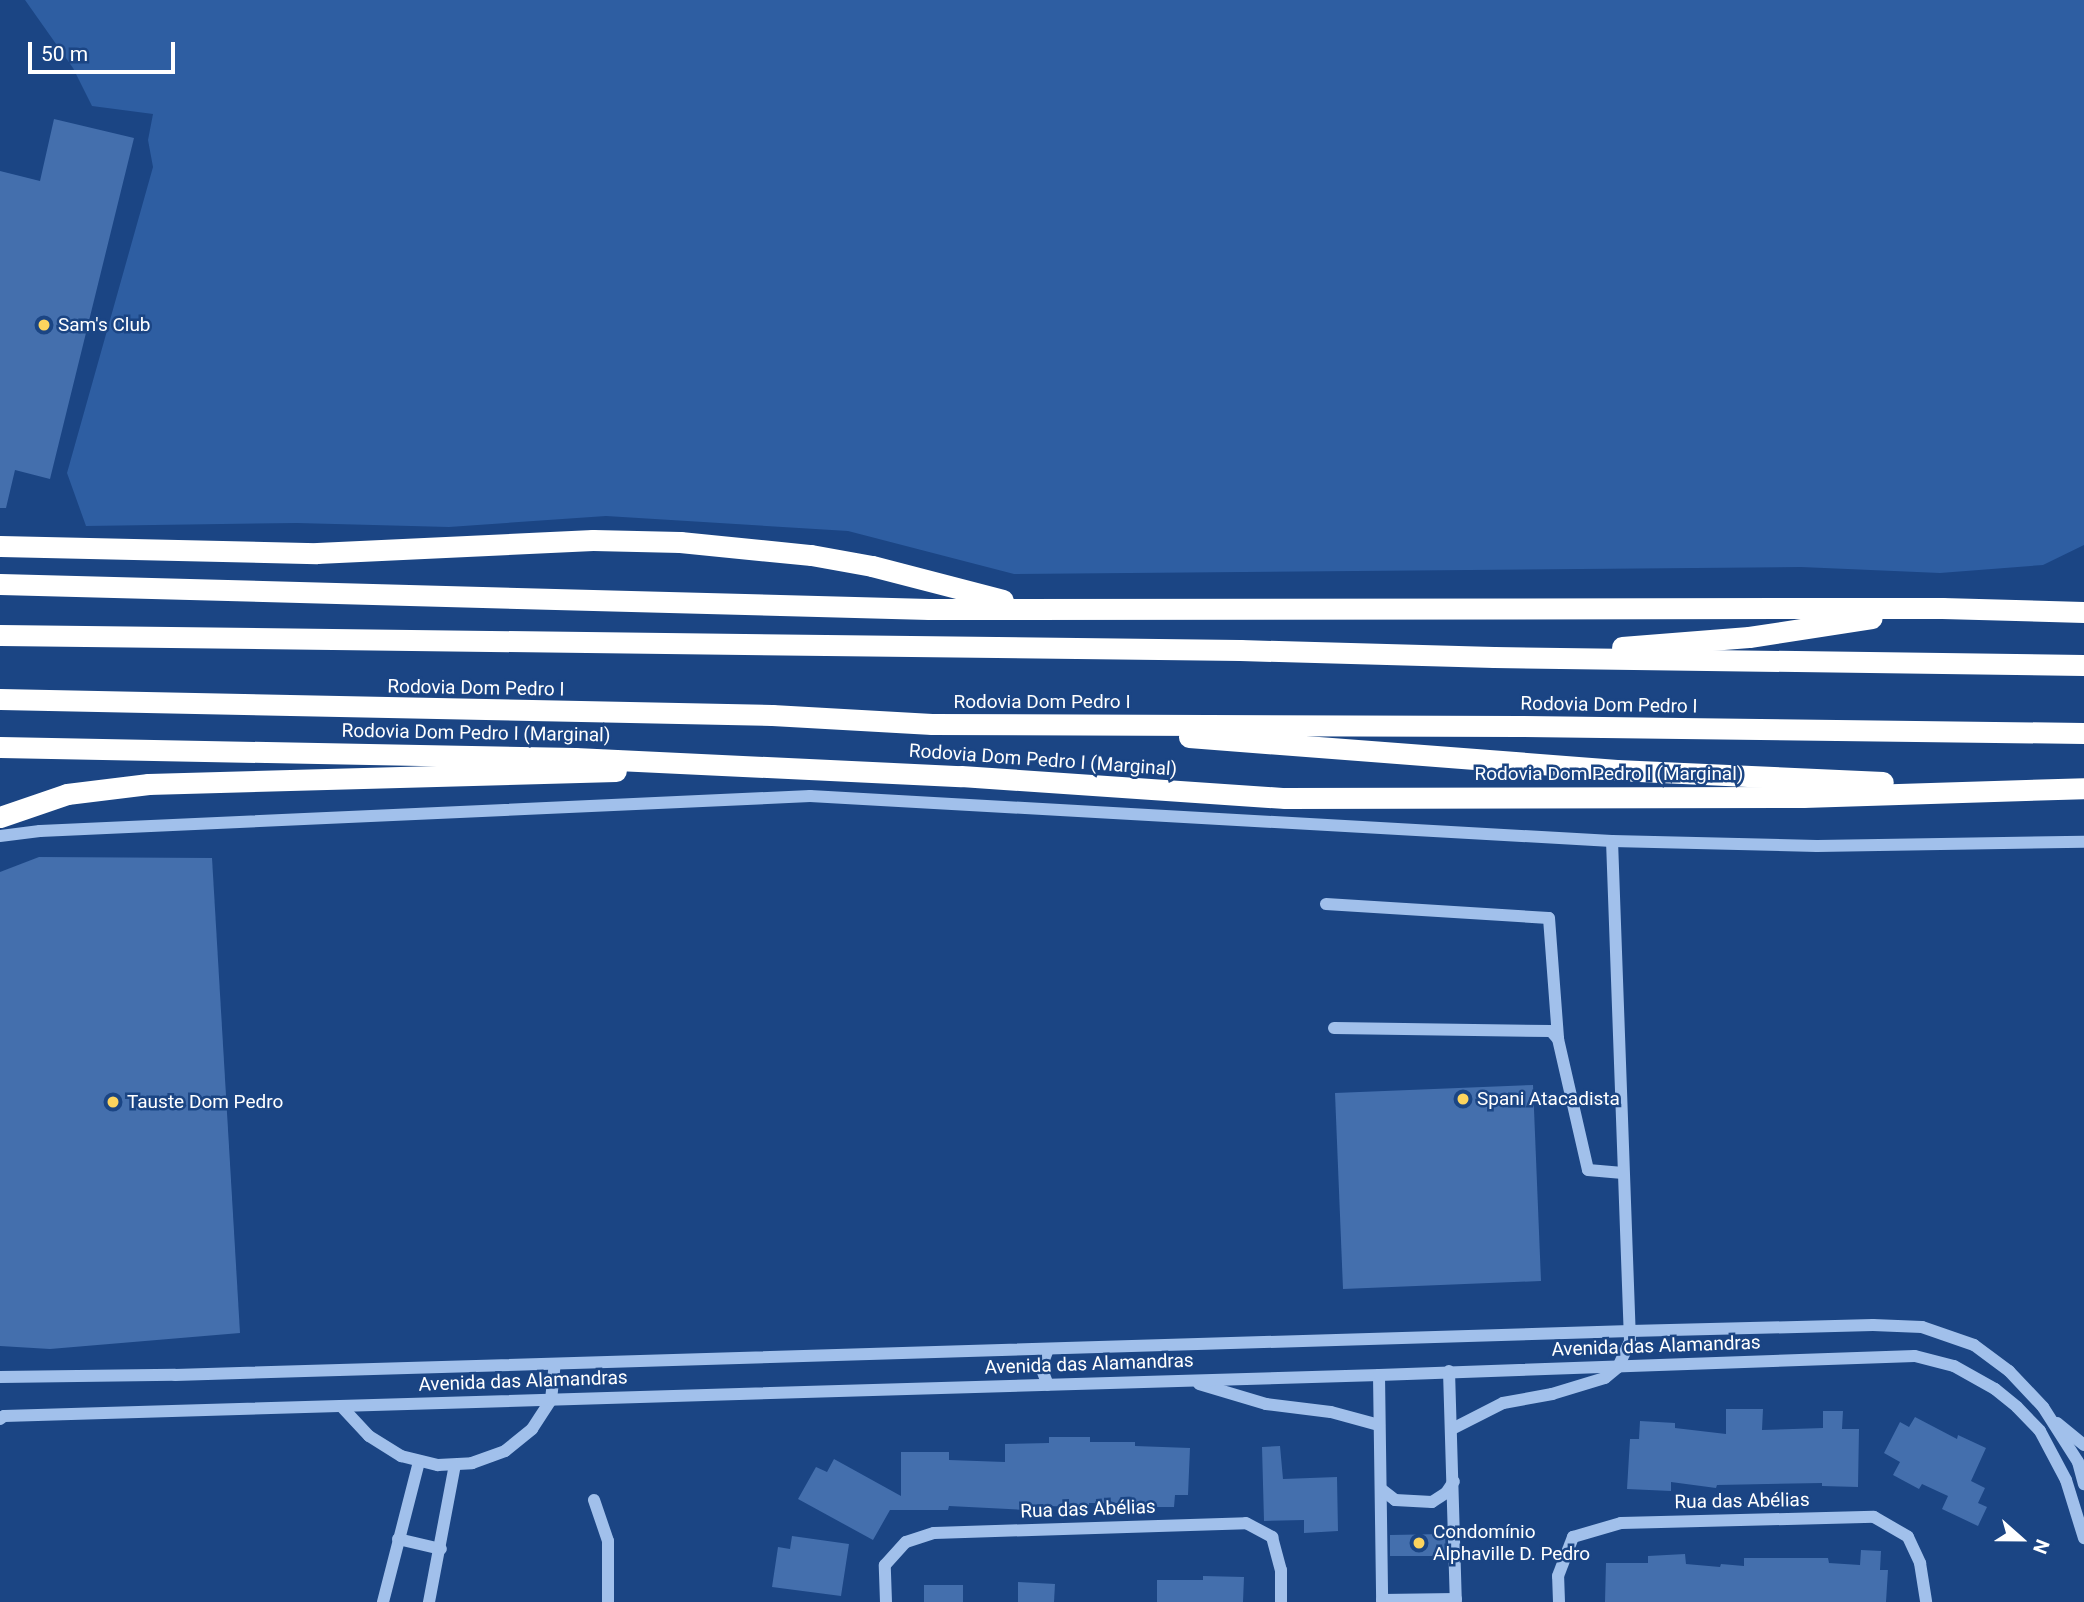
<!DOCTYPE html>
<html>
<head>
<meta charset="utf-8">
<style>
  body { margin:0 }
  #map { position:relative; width:2084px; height:1602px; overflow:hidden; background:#1b4584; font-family:Roboto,sans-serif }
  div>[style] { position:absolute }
  .green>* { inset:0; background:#2e5ea2 }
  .building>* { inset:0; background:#446fad }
  .minor>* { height:12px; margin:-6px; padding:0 6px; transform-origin:6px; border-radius:6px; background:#a1c0eb }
  .highway>* { height:21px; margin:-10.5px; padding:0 10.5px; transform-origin:10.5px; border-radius:10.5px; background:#fff }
  .dots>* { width:19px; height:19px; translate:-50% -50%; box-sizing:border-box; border:4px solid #1b4584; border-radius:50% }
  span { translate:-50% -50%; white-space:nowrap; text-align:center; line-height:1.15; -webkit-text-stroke:5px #1b4584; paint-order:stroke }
  .poi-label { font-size:19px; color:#fff }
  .left { translate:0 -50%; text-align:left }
  .street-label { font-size:19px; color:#fff }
  .north { position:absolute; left:1986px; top:1504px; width:70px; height:70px; -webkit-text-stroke:5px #1b4584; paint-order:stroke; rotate:111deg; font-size:19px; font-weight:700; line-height:28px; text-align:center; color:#fff }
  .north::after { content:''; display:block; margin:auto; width:24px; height:32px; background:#fff; clip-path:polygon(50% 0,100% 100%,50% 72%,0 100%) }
  .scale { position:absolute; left:28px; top:42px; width:147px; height:32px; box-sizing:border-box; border:4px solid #fff; border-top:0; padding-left:9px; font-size:21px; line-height:24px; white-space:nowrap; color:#fff; -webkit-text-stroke:5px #1b4584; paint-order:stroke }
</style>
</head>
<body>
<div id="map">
  <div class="green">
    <div style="clip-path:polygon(25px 0,2084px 0,2084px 545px,2043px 565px,1940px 573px,1801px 567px,1014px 574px,848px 531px,606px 516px,449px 527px,297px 523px,86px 526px,67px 473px,153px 167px,148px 140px,153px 114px,92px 106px,73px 68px)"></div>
  </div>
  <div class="building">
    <div style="clip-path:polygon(54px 119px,134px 138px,50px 479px,15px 470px,6px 508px,0 508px,0 171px,40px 181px)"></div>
    <div style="clip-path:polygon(39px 857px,212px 858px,240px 1333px,50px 1349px,0 1346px,0 872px)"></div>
    <div style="clip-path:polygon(1533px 1085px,1541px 1281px,1343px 1289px,1335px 1093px)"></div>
    <div style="clip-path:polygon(1726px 1409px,1763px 1409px,1762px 1430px,1823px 1428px,1823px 1411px,1843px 1411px,1842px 1429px,1859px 1429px,1858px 1487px,1822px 1486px,1822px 1483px,1717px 1485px,1716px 1488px,1671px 1482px,1671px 1491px,1627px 1489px,1630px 1439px,1639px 1439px,1640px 1421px,1675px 1423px,1675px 1428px,1726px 1434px)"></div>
    <div style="clip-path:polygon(1915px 1417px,1957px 1439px,1958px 1435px,1986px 1448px,1971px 1481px,1985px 1488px,1978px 1503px,1987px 1507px,1978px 1526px,1942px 1509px,1948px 1496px,1922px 1484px,1919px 1489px,1893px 1475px,1900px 1462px,1884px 1453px,1900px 1422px,1909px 1427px)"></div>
    <div style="clip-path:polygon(1049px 1437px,1090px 1437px,1090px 1442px,1135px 1442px,1135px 1446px,1190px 1448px,1188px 1495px,1175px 1495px,1174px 1507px,1148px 1507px,1148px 1503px,1089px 1503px,1089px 1507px,1046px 1506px,1046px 1511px,949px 1506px,948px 1510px,890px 1510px,873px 1540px,798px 1499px,816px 1467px,827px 1472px,834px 1459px,901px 1496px,901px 1452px,949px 1452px,949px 1460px,1005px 1462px,1005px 1444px,1049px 1443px)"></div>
    <div style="clip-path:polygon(1280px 1446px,1283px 1479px,1337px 1477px,1338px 1531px,1304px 1533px,1304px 1520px,1264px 1521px,1262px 1447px)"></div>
    <div style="clip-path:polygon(1445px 1534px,1446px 1556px,1390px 1556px,1390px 1535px)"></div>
    <div style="clip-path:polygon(792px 1536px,849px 1544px,841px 1596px,772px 1587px,778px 1547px,790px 1549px)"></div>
    <div style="clip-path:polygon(1861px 1550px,1881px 1551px,1880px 1570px,1888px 1570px,1886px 1602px,1605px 1602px,1606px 1563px,1648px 1563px,1648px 1556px,1685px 1554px,1686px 1564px,1720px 1567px,1721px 1564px,1744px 1566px,1744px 1558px,1828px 1558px,1829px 1563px,1860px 1565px)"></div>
    <div style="clip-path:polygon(1203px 1576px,1244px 1577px,1243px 1602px,1157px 1602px,1157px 1580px,1203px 1580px)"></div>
    <div style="clip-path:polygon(1018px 1582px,1055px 1584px,1054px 1602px,1018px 1602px)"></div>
    <div style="clip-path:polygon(924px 1585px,963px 1585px,963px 1602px,924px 1602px)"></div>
  </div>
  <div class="minor">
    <div style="left:0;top:836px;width:40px;rotate:-7.1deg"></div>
    <div style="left:40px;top:831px;width:771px;rotate:-2.6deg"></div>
    <div style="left:810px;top:796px;width:803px;rotate:3.21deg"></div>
    <div style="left:1612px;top:841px;width:205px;rotate:1.4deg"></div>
    <div style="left:1817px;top:846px;width:267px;rotate:-0.9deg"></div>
    <div style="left:1326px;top:904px;width:223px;rotate:3.6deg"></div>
    <div style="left:1549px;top:918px;width:121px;rotate:85.7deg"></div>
    <div style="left:1558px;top:1039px;width:134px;rotate:77.1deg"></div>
    <div style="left:1588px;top:1170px;width:35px;rotate:5deg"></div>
    <div style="left:1334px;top:1028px;width:217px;rotate:0.8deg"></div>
    <div style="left:1551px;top:1031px;width:11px;rotate:49deg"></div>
    <div style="left:1048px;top:1349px;width:19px;rotate:111deg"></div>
    <div style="left:1041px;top:1367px;width:19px;rotate:69deg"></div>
    <div style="left:1449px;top:1371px;width:231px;rotate:88.3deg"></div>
    <div style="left:1379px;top:1375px;width:227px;rotate:89.2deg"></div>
    <div style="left:0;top:1377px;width:175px;rotate:-0.7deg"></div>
    <div style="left:175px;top:1375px;width:1456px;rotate:-1.73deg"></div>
    <div style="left:1630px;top:1331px;width:243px;rotate:-1.4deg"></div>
    <div style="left:1873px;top:1325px;width:49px;rotate:2.3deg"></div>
    <div style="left:1922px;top:1327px;width:55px;rotate:19.1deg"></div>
    <div style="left:1974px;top:1345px;width:44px;rotate:36.6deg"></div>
    <div style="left:2009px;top:1371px;width:50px;rotate:46.6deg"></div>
    <div style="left:2043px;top:1407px;width:65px;rotate:57.5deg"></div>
    <div style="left:2078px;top:1462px;width:23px;rotate:75deg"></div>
    <div style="left:1199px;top:1384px;width:70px;rotate:16.6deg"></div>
    <div style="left:1266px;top:1404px;width:65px;rotate:7deg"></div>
    <div style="left:1331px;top:1412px;width:50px;rotate:15.2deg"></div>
    <div style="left:341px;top:1406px;width:41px;rotate:47deg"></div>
    <div style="left:369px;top:1436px;width:38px;rotate:32deg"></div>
    <div style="left:401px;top:1456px;width:38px;rotate:14deg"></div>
    <div style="left:438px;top:1465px;width:34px;rotate:-3deg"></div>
    <div style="left:472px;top:1463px;width:35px;rotate:-20deg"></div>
    <div style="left:505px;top:1451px;width:35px;rotate:-39deg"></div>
    <div style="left:532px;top:1429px;width:35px;rotate:-57deg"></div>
    <div style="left:551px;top:1400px;width:36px;rotate:-84deg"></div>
    <div style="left:0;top:1419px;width:5px;rotate:-37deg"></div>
    <div style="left:4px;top:1416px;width:1376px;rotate:-1.71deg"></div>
    <div style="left:1379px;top:1375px;width:536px;rotate:-2.03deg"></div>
    <div style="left:1915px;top:1356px;width:40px;rotate:14.4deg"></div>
    <div style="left:1954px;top:1366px;width:47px;rotate:29.3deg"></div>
    <div style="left:1995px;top:1389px;width:28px;rotate:39deg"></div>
    <div style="left:2017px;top:1407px;width:33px;rotate:46deg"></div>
    <div style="left:2040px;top:1431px;width:55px;rotate:62deg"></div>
    <div style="left:2066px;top:1480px;width:61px;rotate:72.8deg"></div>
    <div style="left:2057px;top:1423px;width:35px;rotate:39deg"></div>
    <div style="left:1452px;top:1429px;width:57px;rotate:-27deg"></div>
    <div style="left:1503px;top:1403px;width:50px;rotate:-10.4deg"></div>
    <div style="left:1552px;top:1394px;width:55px;rotate:-16.8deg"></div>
    <div style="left:1605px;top:1378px;width:17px;rotate:-40deg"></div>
    <div style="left:1618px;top:1367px;width:29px;rotate:-65deg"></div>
    <div style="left:1630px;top:1341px;width:500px;rotate:-92.06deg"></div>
    <div style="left:1381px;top:1489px;width:18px;rotate:38deg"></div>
    <div style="left:1395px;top:1500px;width:37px;rotate:3deg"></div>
    <div style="left:1432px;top:1502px;width:17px;rotate:-33deg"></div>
    <div style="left:1446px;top:1493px;width:14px;rotate:-56deg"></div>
    <div style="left:594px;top:1500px;width:43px;rotate:71.1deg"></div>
    <div style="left:608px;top:1541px;width:61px;rotate:90deg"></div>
    <div style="left:398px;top:1539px;width:44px;rotate:13.1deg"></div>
    <div style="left:1382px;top:1600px;width:74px;rotate:-0.8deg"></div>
    <div style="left:383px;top:1602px;width:145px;rotate:-75.6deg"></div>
    <div style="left:429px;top:1602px;width:139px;rotate:-79.3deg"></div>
    <div style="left:886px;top:1602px;width:37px;rotate:-92deg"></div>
    <div style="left:885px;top:1565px;width:31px;rotate:-48deg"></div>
    <div style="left:906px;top:1542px;width:29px;rotate:-18deg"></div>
    <div style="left:934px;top:1533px;width:312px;rotate:-1.8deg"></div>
    <div style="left:1246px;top:1523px;width:30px;rotate:28deg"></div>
    <div style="left:1272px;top:1537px;width:34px;rotate:75deg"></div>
    <div style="left:1281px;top:1570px;width:32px;rotate:90deg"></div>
    <div style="left:1559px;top:1602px;width:26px;rotate:-92deg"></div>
    <div style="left:1558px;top:1576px;width:42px;rotate:-69deg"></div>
    <div style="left:1573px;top:1537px;width:50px;rotate:-16.3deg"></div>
    <div style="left:1621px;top:1523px;width:253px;rotate:-1.4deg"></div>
    <div style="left:1874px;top:1517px;width:39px;rotate:30deg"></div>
    <div style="left:1908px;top:1537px;width:29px;rotate:65deg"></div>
    <div style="left:1920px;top:1563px;width:39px;rotate:81deg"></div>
  </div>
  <div class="highway">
    <div style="left:0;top:546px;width:317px;rotate:1.3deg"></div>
    <div style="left:317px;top:553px;width:276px;rotate:-2.7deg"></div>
    <div style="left:593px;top:540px;width:87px;rotate:1.3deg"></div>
    <div style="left:680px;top:542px;width:132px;rotate:5.7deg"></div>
    <div style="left:811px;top:555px;width:62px;rotate:10.2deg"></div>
    <div style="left:872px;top:566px;width:135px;rotate:14.5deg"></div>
    <div style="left:0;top:584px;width:929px;rotate:1.54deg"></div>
    <div style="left:929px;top:609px;width:1013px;rotate:-0.06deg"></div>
    <div style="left:1942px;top:608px;width:142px;rotate:1.6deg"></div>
    <div style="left:0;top:635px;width:1240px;rotate:0.69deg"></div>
    <div style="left:1240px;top:650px;width:254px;rotate:1.6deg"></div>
    <div style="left:1494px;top:657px;width:590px;rotate:0.78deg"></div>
    <div style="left:1622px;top:647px;width:127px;rotate:-4.5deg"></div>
    <div style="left:1749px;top:637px;width:124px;rotate:-8.8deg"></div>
    <div style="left:0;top:699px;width:772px;rotate:1.19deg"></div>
    <div style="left:772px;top:715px;width:160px;rotate:3.2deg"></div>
    <div style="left:932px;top:724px;width:587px;rotate:0.2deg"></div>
    <div style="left:1519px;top:726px;width:565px;rotate:0.71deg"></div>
    <div style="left:1189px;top:737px;width:429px;rotate:4.4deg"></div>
    <div style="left:1617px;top:770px;width:266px;rotate:2.6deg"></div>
    <div style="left:0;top:747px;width:575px;rotate:1.1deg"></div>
    <div style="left:575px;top:758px;width:386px;rotate:2.7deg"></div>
    <div style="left:961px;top:776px;width:325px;rotate:3.9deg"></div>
    <div style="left:1285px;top:798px;width:518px;rotate:-0.11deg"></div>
    <div style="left:1803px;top:797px;width:281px;rotate:-1.8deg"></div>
    <div style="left:0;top:817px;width:71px;rotate:-18.9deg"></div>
    <div style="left:67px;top:794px;width:82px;rotate:-7deg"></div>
    <div style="left:148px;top:784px;width:468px;rotate:-1.6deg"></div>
  </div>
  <div class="dots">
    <div style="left:44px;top:325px;background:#fcd45e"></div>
    <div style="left:1463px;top:1099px;background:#fcd45e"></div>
    <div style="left:113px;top:1102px;background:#fcd45e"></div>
    <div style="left:1419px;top:1543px;background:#fcd45e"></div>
  </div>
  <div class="poi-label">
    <span class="left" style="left:58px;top:325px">Sam's Club</span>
    <span class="left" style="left:1477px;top:1099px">Spani Atacadista</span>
    <span class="left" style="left:127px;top:1102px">Tauste Dom Pedro</span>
    <span class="left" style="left:1433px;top:1543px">Condomínio<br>Alphaville D. Pedro</span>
  </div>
  <div class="street-label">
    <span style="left:476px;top:688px;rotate:1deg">Rodovia Dom Pedro I</span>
    <span style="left:1042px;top:702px">Rodovia Dom Pedro I</span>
    <span style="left:1609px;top:705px;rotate:1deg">Rodovia Dom Pedro I</span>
    <span style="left:476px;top:733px;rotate:1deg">Rodovia Dom Pedro I (Marginal)</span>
    <span style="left:1043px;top:760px;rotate:4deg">Rodovia Dom Pedro I (Marginal)</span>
    <span style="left:1609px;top:774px">Rodovia Dom Pedro I (Marginal)</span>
    <span style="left:1656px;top:1346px;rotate:-2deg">Avenida das Alamandras</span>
    <span style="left:1089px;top:1364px;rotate:-2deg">Avenida das Alamandras</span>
    <span style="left:523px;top:1381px;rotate:-2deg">Avenida das Alamandras</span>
    <span style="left:1742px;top:1501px;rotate:-1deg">Rua das Abélias</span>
    <span style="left:1088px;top:1509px;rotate:-2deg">Rua das Abélias</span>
  </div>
  <div class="north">N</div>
  <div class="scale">50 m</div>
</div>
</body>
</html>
